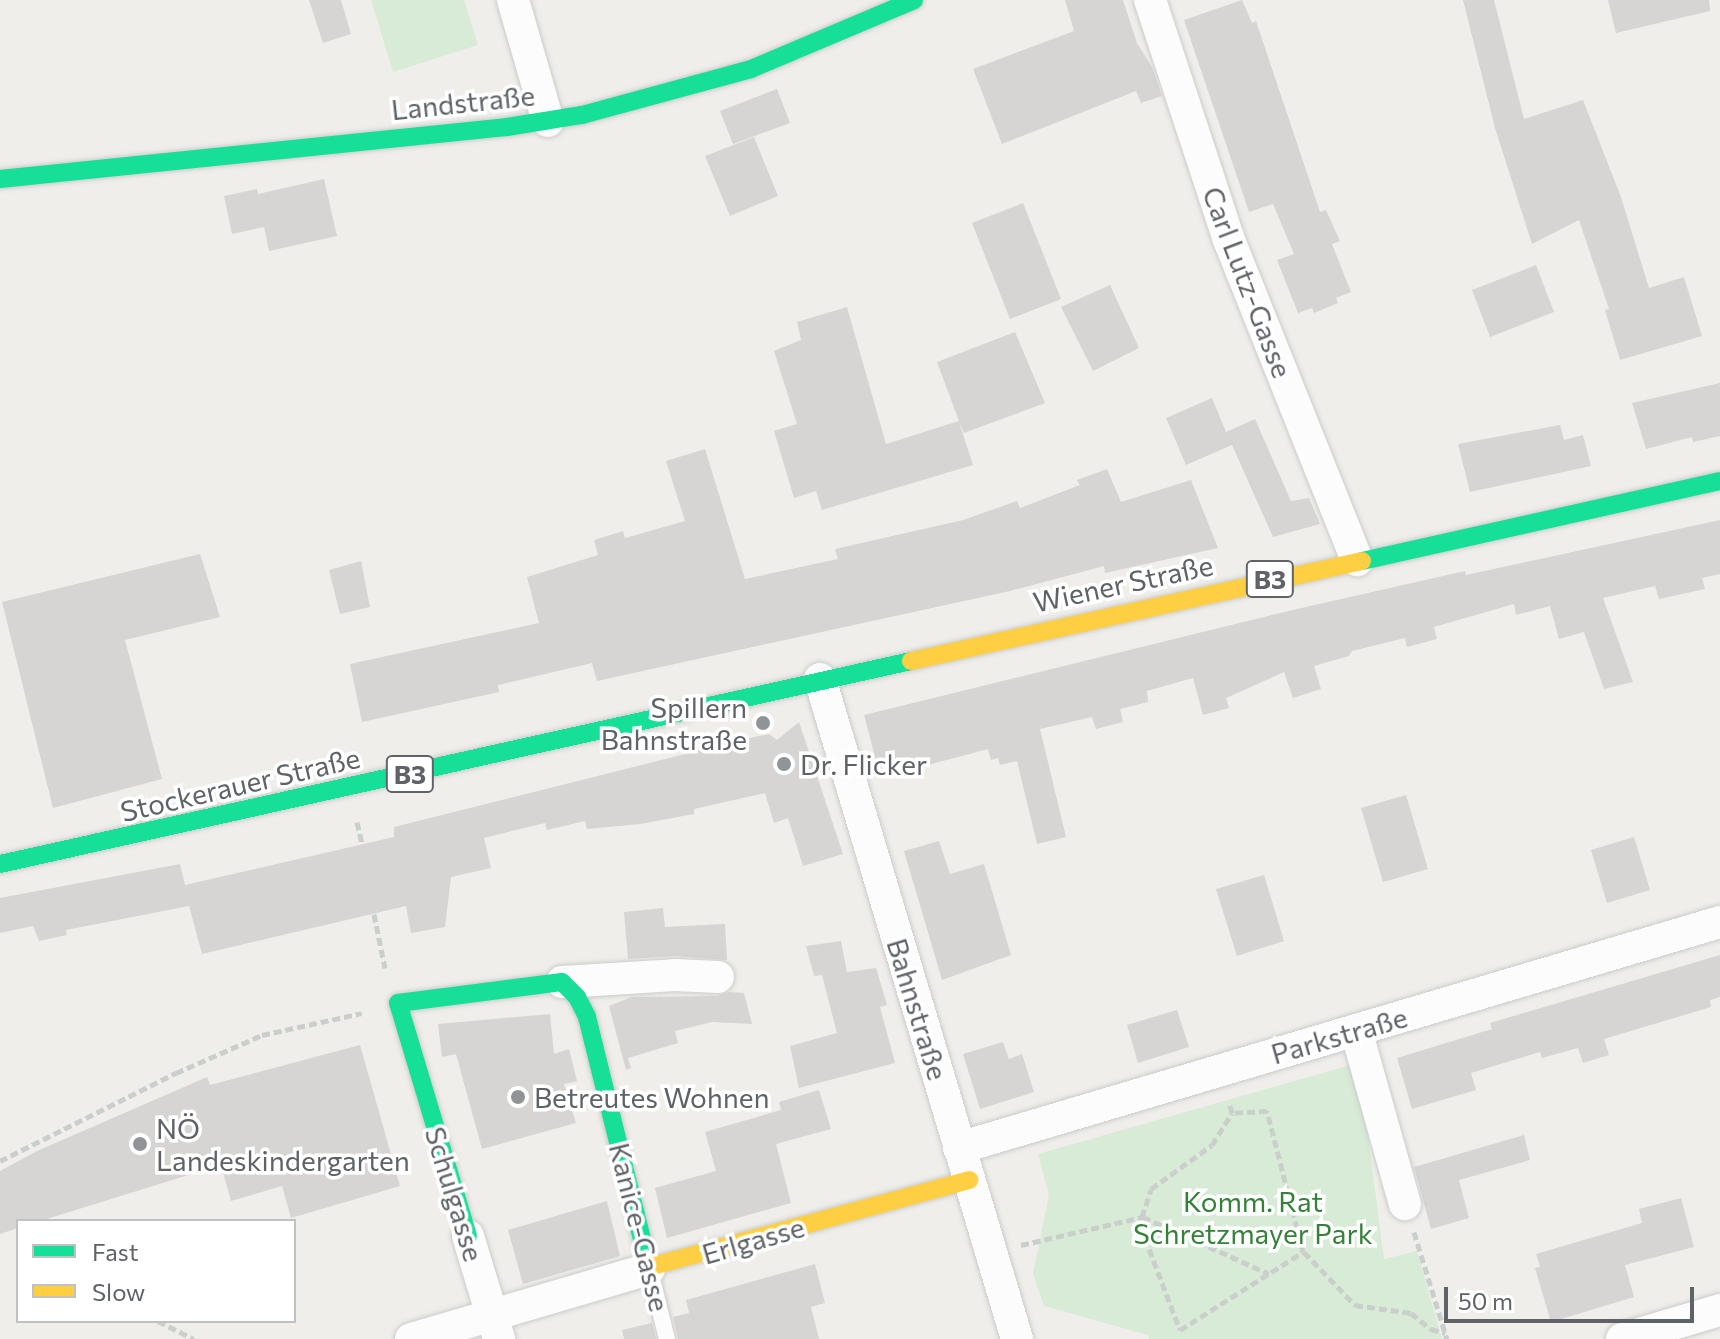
<!DOCTYPE html>
<html>
<head>
<meta charset="utf-8">
<style>
  body { margin:0 }
  #map { position:relative; width:1720px; height:1339px; overflow:hidden; background:#efeeea; font-family:Commissioner,sans-serif }
  div>[style] { position:absolute }
  .green>* { inset:0; background:#d8ebd6 }
  .building>* { inset:0; background:#d6d5d3 }
  .path>* { height:5px; margin-top:-2.5px; transform-origin:0; background:repeating-linear-gradient(90deg,#cacfcc 0 8px,transparent 0 12px) }
  .roads { filter:drop-shadow(0 0 2px #cbcccc) drop-shadow(0 0 2px #cbcccc) }
  .lane>* { height:16px; margin:-8px; padding:0 8px; transform-origin:8px; border-radius:8px; background:#fdfcfc }
  .street>* { height:32px; margin:-16px; padding:0 16px; transform-origin:16px; border-radius:16px; background:#fdfcfc }
  .fast>* { height:18px; margin:-9px; padding:0 9px; transform-origin:9px; border-radius:9px; background:#16e098 }
  .slow>* { height:18px; margin:-9px; padding:0 9px; transform-origin:9px; border-radius:9px; background:#ffcf43 }
  .dots>* { width:22px; height:22px; translate:-50% -50%; box-sizing:border-box; border:4px solid #fff; border-radius:50% }
  span { translate:-50% -50%; white-space:nowrap; text-align:center; line-height:1.15; -webkit-text-stroke:7px #fff; paint-order:stroke }
  .shield-label span { padding:2px 6px; background:#fff; border:2px solid; border-radius:6px; -webkit-text-stroke-width:0 }
  .shield-label { font-size:26px; color:#5f6368; font-weight:700 }
  .street-label { font-size:28px; color:#5f6368 }
  .poi-label { font-size:28px; color:#5f6368 }
  .right { translate:-100% -50%; text-align:right }
  .left { translate:0 -50%; text-align:left }
  .park-label { font-size:28px; color:#348238 }
  .legend { position:absolute; left:16px; top:1219px; width:280px; height:104px; box-sizing:border-box; background:#fff; border:2px solid #bfc1c3; margin:0; padding:10px 14px; list-style:none; font-size:24px; color:#5f6368 }
  .legend li { display:flex; align-items:center; gap:16px; height:40px }
  .legend b { width:40px; border:2px solid #bfc1c3 }
  .scale { position:absolute; left:1444px; top:1287px; width:250px; height:36px; box-sizing:border-box; border:4px solid #5f6368; border-top:0; padding-left:10px; font-size:24px; line-height:28px; white-space:nowrap; color:#5f6368; -webkit-text-stroke:6px #fff; paint-order:stroke }
</style>
</head>
<body>
<div id="map">
  <div class="green">
    <div style="clip-path:polygon(371px 0,464px 0,478px 45px,393px 72px)"></div>
    <div style="clip-path:polygon(1354px 1064px,1364px 1106px,1384px 1259px,1417px 1251px,1442px 1339px,1149px 1339px,1148px 1335px,1044px 1306px,1033px 1274px,1049px 1195px,1038px 1154px)"></div>
  </div>
  <div class="building">
    <div style="clip-path:polygon(309px 0,341px 0,351px 34px,323px 43px)"></div>
    <div style="clip-path:polygon(1065px 0,1123px 0,1137px 43px,1152px 67px,1162px 96px,1141px 103px,1136px 91px,1002px 144px,973px 69px,1074px 31px)"></div>
    <div style="clip-path:polygon(1242px 0,1252px 23px,1256px 21px,1320px 212px,1326px 210px,1340px 241px,1332px 244px,1351px 292px,1336px 298px,1338px 303px,1314px 313px,1312px 308px,1298px 313px,1277px 260px,1294px 254px,1273px 204px,1249px 212px,1184px 20px)"></div>
    <div style="clip-path:polygon(1463px 0,1494px 0,1524px 119px,1583px 100px,1621px 197px,1649px 288px,1684px 277px,1702px 336px,1620px 360px,1605px 310px,1609px 309px,1579px 220px,1532px 244px,1495px 128px)"></div>
    <div style="clip-path:polygon(1608px 0,1709px 0,1710px 11px,1616px 33px)"></div>
    <div style="clip-path:polygon(777px 89px,790px 123px,733px 144px,720px 111px)"></div>
    <div style="clip-path:polygon(754px 137px,778px 196px,730px 216px,705px 156px)"></div>
    <div style="clip-path:polygon(324px 179px,337px 236px,269px 251px,264px 227px,232px 234px,224px 196px,257px 189px,258px 194px)"></div>
    <div style="clip-path:polygon(1023px 203px,1061px 299px,1010px 319px,972px 223px)"></div>
    <div style="clip-path:polygon(1536px 265px,1554px 312px,1490px 337px,1472px 290px)"></div>
    <div style="clip-path:polygon(1110px 285px,1139px 348px,1093px 371px,1061px 307px)"></div>
    <div style="clip-path:polygon(847px 307px,886px 444px,959px 421px,937px 362px,1015px 332px,1045px 403px,964px 433px,959px 422px,973px 465px,822px 510px,816px 491px,794px 498px,774px 431px,797px 424px,774px 351px,801px 340px,797px 322px)"></div>
    <div style="clip-path:polygon(1720px 383px,1720px 436px,1693px 442px,1692px 437px,1646px 449px,1632px 403px)"></div>
    <div style="clip-path:polygon(1212px 398px,1226px 432px,1255px 419px,1291px 501px,1309px 498px,1320px 524px,1273px 537px,1232px 445px,1186px 465px,1166px 418px)"></div>
    <div style="clip-path:polygon(1560px 425px,1564px 440px,1583px 435px,1591px 466px,1470px 492px,1458px 444px)"></div>
    <div style="clip-path:polygon(705px 449px,745px 579px,838px 559px,835px 549px,963px 520px,1017px 501px,1020px 508px,1080px 485px,1077px 480px,1107px 469px,1121px 502px,1191px 480px,1218px 548px,1105px 573px,1104px 566px,1010px 591px,597px 681px,592px 663px,498px 685px,499px 692px,362px 722px,350px 664px,539px 623px,527px 577px,598px 555px,594px 540px,623px 531px,625px 538px,685px 521px,666px 461px)"></div>
    <div style="clip-path:polygon(1720px 520px,1720px 574px,1702px 578px,1705px 589px,1659px 599px,1655px 586px,1603px 598px,1633px 682px,1604px 689px,1584px 632px,1559px 639px,1550px 606px,1516px 615px,1514px 604px,1434px 627px,1437px 639px,1407px 647px,1405px 638px,1352px 651px,1349px 656px,1314px 666px,1321px 689px,1293px 698px,1284px 672px,1226px 698px,1229px 708px,1203px 715px,1193px 678px,1147px 691px,1148px 702px,1120px 709px,1123px 722px,1096px 729px,1092px 717px,1040px 729px,1066px 837px,1037px 844px,1017px 761px,1000px 765px,998px 758px,991px 760px,988px 749px,924px 766px,922px 757px,878px 768px,864px 715px,1297px 609px,1465px 571px,1466px 575px)"></div>
    <div style="clip-path:polygon(200px 554px,220px 617px,125px 640px,162px 779px,53px 808px,2px 602px)"></div>
    <div style="clip-path:polygon(361px 561px,370px 607px,340px 614px,329px 570px)"></div>
    <div style="clip-path:polygon(799px 722px,843px 854px,803px 866px,788px 818px,774px 823px,765px 793px,694px 809px,694px 814px,640px 824px,587px 829px,585px 821px,547px 830px,545px 823px,484px 838px,491px 868px,451px 877px,445px 927px,411px 933px,406px 906px,202px 954px,189px 906px,66px 930px,67px 935px,39px 941px,33px 926px,0 933px,0 898px,180px 864px,185px 885px,394px 837px,394px 827px,745px 739px,769px 734px,777px 740px)"></div>
    <div style="clip-path:polygon(1406px 795px,1428px 869px,1383px 882px,1361px 808px)"></div>
    <div style="clip-path:polygon(1634px 837px,1650px 890px,1607px 903px,1591px 850px)"></div>
    <div style="clip-path:polygon(939px 841px,950px 874px,984px 864px,1011px 955px,942px 980px,904px 851px)"></div>
    <div style="clip-path:polygon(1264px 875px,1284px 941px,1237px 956px,1216px 889px)"></div>
    <div style="clip-path:polygon(663px 908px,665px 927px,725px 924px,727px 960px,676px 956px,628px 959px,624px 912px)"></div>
    <div style="clip-path:polygon(841px 941px,847px 972px,876px 968px,887px 1005px,880px 1007px,895px 1063px,799px 1088px,790px 1046px,837px 1033px,822px 975px,814px 976px,806px 946px)"></div>
    <div style="clip-path:polygon(1720px 955px,1720px 997px,1710px 1000px,1711px 1007px,1604px 1039px,1609px 1055px,1583px 1063px,1578px 1048px,1542px 1058px,1540px 1052px,1471px 1073px,1476px 1090px,1412px 1109px,1397px 1058px,1492px 1029px,1490px 1023px)"></div>
    <div style="clip-path:polygon(729px 992px,744px 993px,752px 1024px,712px 1022px,675px 1031px,678px 1043px,628px 1058px,631px 1068px,626px 1070px,609px 1006px,632px 997px,717px 996px)"></div>
    <div style="clip-path:polygon(1177px 1010px,1189px 1047px,1138px 1063px,1127px 1025px)"></div>
    <div style="clip-path:polygon(550px 1014px,554px 1054px,569px 1049px,577px 1081px,564px 1084px,576px 1123px,482px 1149px,456px 1054px,442px 1057px,438px 1024px)"></div>
    <div style="clip-path:polygon(1003px 1042px,1009px 1059px,1022px 1054px,1034px 1092px,980px 1109px,963px 1054px)"></div>
    <div style="clip-path:polygon(360px 1045px,400px 1186px,291px 1218px,282px 1186px,231px 1201px,221px 1165px,40px 1221px,18px 1221px,18px 1228px,0 1234px,0 1171px,37px 1151px,207px 1077px,210px 1085px)"></div>
    <div style="clip-path:polygon(819px 1090px,831px 1129px,776px 1144px,791px 1203px,667px 1238px,655px 1188px,716px 1171px,705px 1132px,781px 1110px,779px 1102px)"></div>
    <div style="clip-path:polygon(1524px 1135px,1530px 1160px,1459px 1180px,1469px 1218px,1431px 1229px,1414px 1167px)"></div>
    <div style="clip-path:polygon(1681px 1198px,1694px 1247px,1625px 1265px,1634px 1297px,1551px 1322px,1535px 1268px,1540px 1267px,1536px 1254px,1642px 1223px,1639px 1209px)"></div>
    <div style="clip-path:polygon(607px 1201px,620px 1256px,523px 1284px,508px 1230px)"></div>
    <div style="clip-path:polygon(815px 1264px,825px 1303px,811px 1307px,819px 1339px,678px 1339px,673px 1317px,689px 1313px,686px 1300px)"></div>
    <div style="clip-path:polygon(652px 1323px,656px 1339px,624px 1339px,622px 1330px)"></div>
  </div>
  <div class="path">
    <div style="left:357px;top:822px;width:23px;rotate:77deg"></div>
    <div style="left:374px;top:914px;width:55px;rotate:78.5deg"></div>
    <div style="left:0;top:1161px;width:197px;rotate:-26.6deg"></div>
    <div style="left:176px;top:1073px;width:94px;rotate:-23.8deg"></div>
    <div style="left:262px;top:1035px;width:102px;rotate:-12.4deg"></div>
    <div style="left:1142px;top:1217px;width:21px;rotate:82deg"></div>
    <div style="left:1145px;top:1238px;width:98px;rotate:69.2deg"></div>
    <div style="left:1180px;top:1330px;width:146px;rotate:-32.4deg"></div>
    <div style="left:1303px;top:1252px;width:146px;rotate:-104.3deg"></div>
    <div style="left:1267px;top:1111px;width:35px;rotate:177deg"></div>
    <div style="left:1143px;top:1217px;width:138px;rotate:24.3deg"></div>
    <div style="left:1414px;top:1232px;width:112px;rotate:72.9deg"></div>
    <div style="left:1021px;top:1245px;width:124px;rotate:-13deg"></div>
    <div style="left:1142px;top:1217px;width:29px;rotate:-72deg"></div>
    <div style="left:1151px;top:1189px;width:75px;rotate:-35.8deg"></div>
    <div style="left:1212px;top:1145px;width:38px;rotate:-58deg"></div>
    <div style="left:1232px;top:1113px;width:11px;rotate:-105deg"></div>
    <div style="left:1304px;top:1252px;width:74px;rotate:46.1deg"></div>
    <div style="left:1355px;top:1305px;width:57px;rotate:8.1deg"></div>
    <div style="left:1411px;top:1313px;width:26px;rotate:39deg"></div>
    <div style="left:1431px;top:1329px;width:15px;rotate:16deg"></div>
    <div style="left:158px;top:1321px;width:40px;rotate:26.6deg"></div>
  </div>
  <div class="roads">
    <div class="lane">
      <div style="left:650px;top:1271px;width:70px;rotate:76deg"></div>
    </div>
    <div class="street">
      <div style="left:513px;top:0;width:126px;rotate:73.9deg"></div>
      <div style="left:1150px;top:0;width:253px;rotate:71.8deg"></div>
      <div style="left:1229px;top:240px;width:345px;rotate:68.2deg"></div>
      <div style="left:820px;top:679px;width:689px;rotate:73.38deg"></div>
      <div style="left:562px;top:982px;width:113px;rotate:-3.5deg"></div>
      <div style="left:675px;top:975px;width:43px;rotate:2.7deg"></div>
      <div style="left:1356px;top:1030px;width:181px;rotate:74.3deg"></div>
      <div style="left:959px;top:1148px;width:794px;rotate:-16.54deg"></div>
      <div style="left:468px;top:1236px;width:108px;rotate:73.2deg"></div>
      <div style="left:411px;top:1339px;width:248px;rotate:-16.4deg"></div>
      <div style="left:1622px;top:1339px;width:102px;rotate:-16.5deg"></div>
    </div>
    <div class="fast">
      <div style="left:0;top:179px;width:510px;rotate:-5.86deg"></div>
      <div style="left:507px;top:127px;width:76px;rotate:-9.1deg"></div>
      <div style="left:582px;top:115px;width:175px;rotate:-15.2deg"></div>
      <div style="left:751px;top:69px;width:177px;rotate:-22.9deg"></div>
      <div style="left:1362px;top:561px;width:367px;rotate:-12.6deg"></div>
      <div style="left:0;top:864px;width:933px;rotate:-12.56deg"></div>
      <div style="left:468px;top:1236px;width:243px;rotate:-106.7deg"></div>
      <div style="left:398px;top:1003px;width:165px;rotate:-7.3deg"></div>
      <div style="left:562px;top:982px;width:21px;rotate:45deg"></div>
      <div style="left:577px;top:997px;width:22px;rotate:63deg"></div>
      <div style="left:587px;top:1017px;width:258px;rotate:76.1deg"></div>
    </div>
    <div class="slow">
      <div style="left:911px;top:661px;width:462px;rotate:-12.5deg"></div>
      <div style="left:649px;top:1267px;width:332px;rotate:-15.2deg"></div>
    </div>
  </div>
  <div class="dots">
    <div style="left:763px;top:723px;background:#919496"></div>
    <div style="left:784px;top:764px;background:#919496"></div>
    <div style="left:518px;top:1097px;background:#919496"></div>
    <div style="left:140px;top:1144px;background:#919496"></div>
  </div>
  <div class="shield-label">
    <span style="left:1270px;top:579px">B3</span>
    <span style="left:410px;top:774px">B3</span>
  </div>
  <div class="street-label">
    <span style="left:463px;top:102px;rotate:-6deg">Landstraße</span>
    <span style="left:1248px;top:282px;rotate:69deg">Carl Lutz-Gasse</span>
    <span style="left:1123px;top:583px;rotate:-12deg">Wiener Straße</span>
    <span style="left:240px;top:784px;rotate:-13deg">Stockerauer Straße</span>
    <span style="left:918px;top:1009px;rotate:73deg">Bahnstraße</span>
    <span style="left:1339px;top:1035px;rotate:-16deg">Parkstraße</span>
    <span style="left:455px;top:1194px;rotate:73deg">Schulgasse</span>
    <span style="left:640px;top:1227px;rotate:76deg">Kanice-Gasse</span>
    <span style="left:753px;top:1240px;rotate:-16deg">Erlgasse</span>
  </div>
  <div class="poi-label">
    <span class="right" style="left:747px;top:723px">Spillern<br>Bahnstraße</span>
    <span class="left" style="left:800px;top:764px">Dr. Flicker</span>
    <span class="left" style="left:534px;top:1097px">Betreutes Wohnen</span>
    <span class="left" style="left:156px;top:1144px">NÖ<br>Landeskindergarten</span>
  </div>
  <div class="park-label">
    <span style="left:1253px;top:1217px">Komm. Rat<br>Schretzmayer Park</span>
  </div>
  <ul class="legend">
  <li><b style="height:10px;background:#16e098"></b>Fast</li>
  <li><b style="height:10px;background:#ffcf43"></b>Slow</li>
  </ul>
  <div class="scale">50 m</div>
</div>
</body>
</html>
